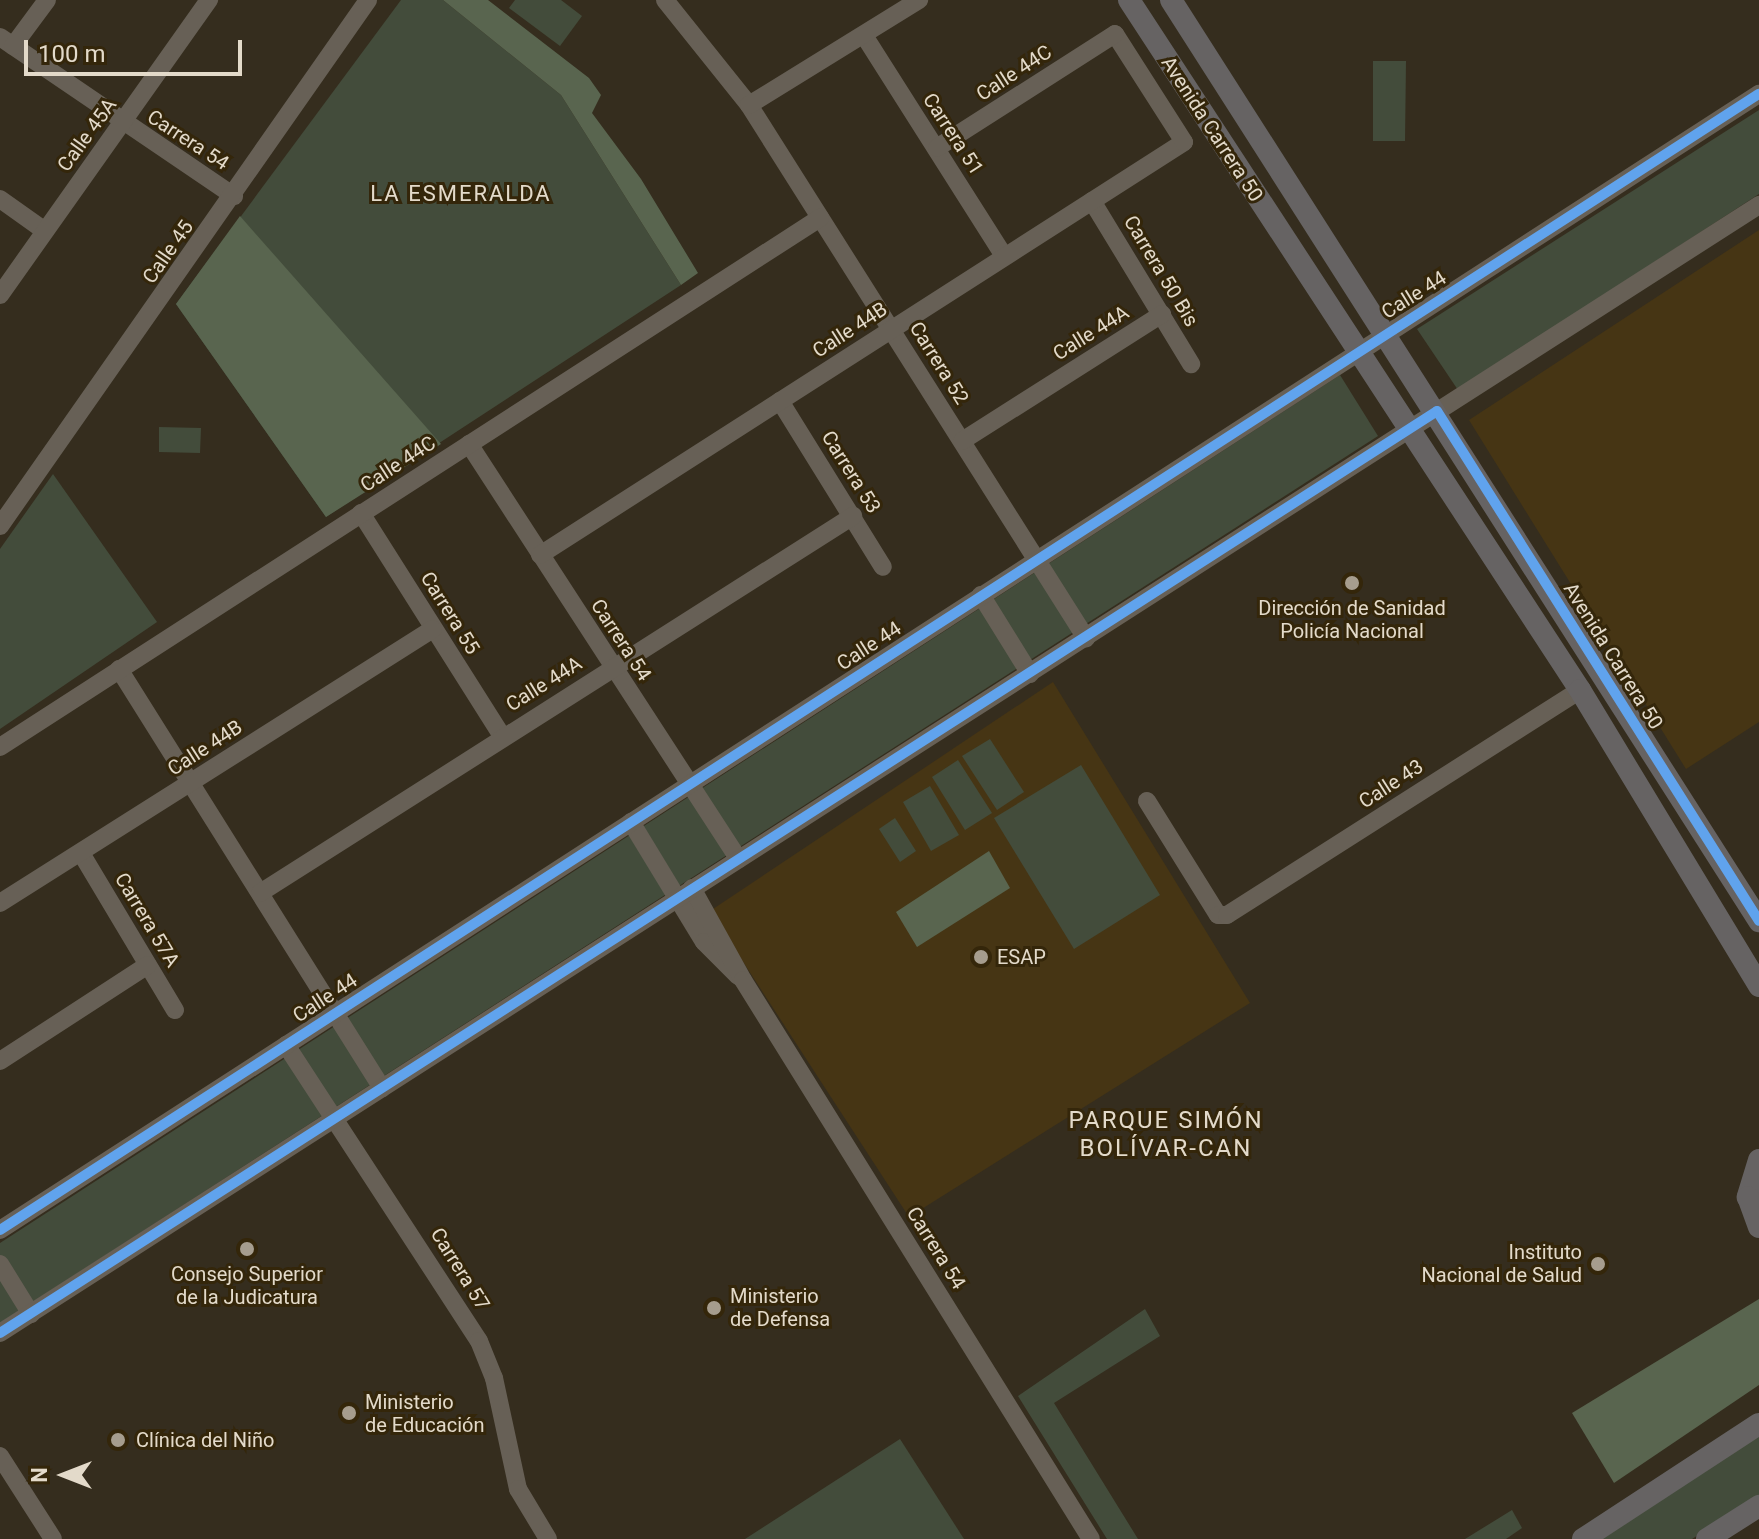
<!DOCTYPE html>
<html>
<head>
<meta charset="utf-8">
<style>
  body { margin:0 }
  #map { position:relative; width:1759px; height:1539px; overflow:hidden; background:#352d1e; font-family:Roboto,sans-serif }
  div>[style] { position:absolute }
  .built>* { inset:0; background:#463514 }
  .green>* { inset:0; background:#434c3b }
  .forest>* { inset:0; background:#59654f }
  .minor>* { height:18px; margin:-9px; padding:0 9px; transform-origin:9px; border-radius:9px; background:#676056 }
  .major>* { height:22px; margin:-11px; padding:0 11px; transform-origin:11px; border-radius:11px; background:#666363 }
  .cycleway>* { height:10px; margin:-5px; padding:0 5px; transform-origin:5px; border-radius:5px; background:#60a3ed }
  .dots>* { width:22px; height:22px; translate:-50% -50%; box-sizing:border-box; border:4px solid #34260a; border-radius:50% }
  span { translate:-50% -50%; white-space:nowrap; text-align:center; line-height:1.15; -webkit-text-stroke:6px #34260a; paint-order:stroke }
  .street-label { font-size:20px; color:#e3daca }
  .poi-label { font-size:20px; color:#e3daca }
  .left { translate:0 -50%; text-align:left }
  .right { translate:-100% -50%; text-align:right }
  .neighbourhood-label { font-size:22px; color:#e3daca; letter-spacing:2px }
  .quarter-label { font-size:24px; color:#e3daca; letter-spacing:2px }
  .north { position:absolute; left:24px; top:1435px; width:80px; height:80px; -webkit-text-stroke:6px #34260a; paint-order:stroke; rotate:270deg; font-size:22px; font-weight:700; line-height:32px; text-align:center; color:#e3daca }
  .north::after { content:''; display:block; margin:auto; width:28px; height:36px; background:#e3daca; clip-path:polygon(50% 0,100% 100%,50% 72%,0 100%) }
  .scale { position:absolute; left:24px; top:40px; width:218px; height:36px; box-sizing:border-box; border:4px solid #e3daca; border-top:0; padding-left:10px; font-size:24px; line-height:28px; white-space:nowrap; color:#e3daca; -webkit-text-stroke:6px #34260a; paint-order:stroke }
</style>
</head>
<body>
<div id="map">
  <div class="built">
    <div style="clip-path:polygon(1759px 230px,1759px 722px,1686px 769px,1469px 420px)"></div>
    <div style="clip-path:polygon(1053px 682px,1250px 1003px,909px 1217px,710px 911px)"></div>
  </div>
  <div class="green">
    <div style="clip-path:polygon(401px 0,443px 0,561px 95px,681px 285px,326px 517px,176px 304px)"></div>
    <div style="clip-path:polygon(515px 0,561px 0,582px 16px,560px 46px,509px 8px)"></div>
    <div style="clip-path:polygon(1373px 61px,1406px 61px,1405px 141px,1373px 141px)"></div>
    <div style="clip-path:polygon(1759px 110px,1759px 194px,1458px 390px,1417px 329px)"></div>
    <div style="clip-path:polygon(1340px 375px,1378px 436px,0 1323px,0 1243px)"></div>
    <div style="clip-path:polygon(159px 427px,201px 428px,200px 453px,159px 452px)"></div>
    <div style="clip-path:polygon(53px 474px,157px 622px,0 729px,0 549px)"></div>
    <div style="clip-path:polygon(990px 739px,1024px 792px,997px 810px,962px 756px)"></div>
    <div style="clip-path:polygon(958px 760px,992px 813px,965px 830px,932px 777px)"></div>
    <div style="clip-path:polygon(1081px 765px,1160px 895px,1074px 949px,994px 818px)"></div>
    <div style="clip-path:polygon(930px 786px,959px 835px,931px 851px,903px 802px)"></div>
    <div style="clip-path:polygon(895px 818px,916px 851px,900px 862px,879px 829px)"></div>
    <div style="clip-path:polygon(1145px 1309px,1160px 1336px,1054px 1403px,1138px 1539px,1107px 1539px,1018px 1396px)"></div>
    <div style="clip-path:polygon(1759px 1436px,1759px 1496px,1692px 1539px,1602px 1539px)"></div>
    <div style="clip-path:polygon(900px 1439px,964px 1539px,745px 1539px)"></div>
    <div style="clip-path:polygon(1512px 1510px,1522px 1528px,1506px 1539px,1465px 1539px)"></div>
  </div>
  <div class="forest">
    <div style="clip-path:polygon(443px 0,488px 0,589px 78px,601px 95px,592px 113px,641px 179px,698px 273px,681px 285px,561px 95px)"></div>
    <div style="clip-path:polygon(240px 216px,441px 444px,326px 517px,176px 304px)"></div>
    <div style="clip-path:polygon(989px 851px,1010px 888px,917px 947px,896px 912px)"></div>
    <div style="clip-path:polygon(1759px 1299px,1759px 1385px,1614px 1483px,1572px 1413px)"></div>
  </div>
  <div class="minor">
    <div style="left:665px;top:0;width:134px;rotate:51.3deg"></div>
    <div style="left:749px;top:105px;width:631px;rotate:57.7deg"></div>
    <div style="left:0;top:37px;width:283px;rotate:34.2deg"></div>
    <div style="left:865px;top:37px;width:259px;rotate:57.6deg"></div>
    <div style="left:13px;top:46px;width:57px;rotate:-53.5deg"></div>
    <div style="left:749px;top:105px;width:200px;rotate:-31.7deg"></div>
    <div style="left:0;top:199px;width:55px;rotate:35.4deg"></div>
    <div style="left:1092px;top:201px;width:191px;rotate:58.7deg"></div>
    <div style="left:0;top:295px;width:362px;rotate:-54.7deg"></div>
    <div style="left:780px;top:401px;width:195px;rotate:58.2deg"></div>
    <div style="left:962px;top:441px;width:237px;rotate:-32.4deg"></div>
    <div style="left:469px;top:444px;width:495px;rotate:57deg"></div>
    <div style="left:361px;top:513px;width:264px;rotate:57.7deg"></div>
    <div style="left:0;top:526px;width:642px;rotate:-55.02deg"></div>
    <div style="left:540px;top:555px;width:765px;rotate:-32.67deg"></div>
    <div style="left:1184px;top:142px;width:128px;rotate:-122.6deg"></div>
    <div style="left:1115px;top:34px;width:211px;rotate:147.4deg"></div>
    <div style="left:981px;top:595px;width:93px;rotate:58.2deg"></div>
    <div style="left:119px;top:669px;width:495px;rotate:57.9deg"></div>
    <div style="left:0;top:747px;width:976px;rotate:-32.83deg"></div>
    <div style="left:1147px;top:801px;width:134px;rotate:58.1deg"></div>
    <div style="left:1218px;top:915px;width:9px"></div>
    <div style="left:1227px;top:915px;width:419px;rotate:-32.5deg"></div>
    <div style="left:631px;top:822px;width:140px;rotate:58.7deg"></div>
    <div style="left:704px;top:942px;width:48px;rotate:45deg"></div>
    <div style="left:81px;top:853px;width:183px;rotate:59.1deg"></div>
    <div style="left:692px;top:888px;width:105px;rotate:61deg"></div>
    <div style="left:743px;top:980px;width:658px;rotate:58.1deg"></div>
    <div style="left:260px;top:893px;width:703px;rotate:-32.45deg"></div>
    <div style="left:0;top:903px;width:512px;rotate:-32.33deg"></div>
    <div style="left:286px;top:1045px;width:353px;rotate:56.9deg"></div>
    <div style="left:479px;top:1341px;width:40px;rotate:68deg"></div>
    <div style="left:494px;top:1378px;width:114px;rotate:77.8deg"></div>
    <div style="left:518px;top:1489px;width:58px;rotate:59deg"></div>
    <div style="left:0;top:1061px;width:176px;rotate:-33deg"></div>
    <div style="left:0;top:1230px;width:2094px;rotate:-32.86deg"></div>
    <div style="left:0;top:1264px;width:59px;rotate:58.2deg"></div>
    <div style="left:0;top:1333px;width:2090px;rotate:-32.67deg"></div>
    <div style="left:0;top:1456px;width:98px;rotate:57.4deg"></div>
  </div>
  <div class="major">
    <div style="left:1129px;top:0;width:824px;rotate:56.83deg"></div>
    <div style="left:1580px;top:690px;width:346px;rotate:58.8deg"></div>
    <div style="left:1171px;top:0;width:1093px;rotate:57.44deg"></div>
    <div style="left:1759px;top:1160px;width:39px;rotate:107deg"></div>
    <div style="left:1748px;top:1197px;width:32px;rotate:70deg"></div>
    <div style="left:1583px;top:1539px;width:210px;rotate:-33.2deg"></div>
    <div style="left:1707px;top:1539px;width:62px;rotate:-32.4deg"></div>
  </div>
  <div class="cycleway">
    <div style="left:0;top:1230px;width:2094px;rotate:-32.86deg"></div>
    <div style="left:0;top:1333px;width:1707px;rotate:-32.68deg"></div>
    <div style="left:1437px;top:411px;width:603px;rotate:57.73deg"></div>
  </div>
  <div class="dots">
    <div style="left:1352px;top:583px;background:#a69d8e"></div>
    <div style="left:981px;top:957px;background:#a69d8e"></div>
    <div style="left:247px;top:1249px;background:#a69d8e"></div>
    <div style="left:1598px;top:1264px;background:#a69d8e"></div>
    <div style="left:714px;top:1308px;background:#a69d8e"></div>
    <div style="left:349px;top:1413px;background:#a69d8e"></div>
    <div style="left:118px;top:1440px;background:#a69d8e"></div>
  </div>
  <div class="street-label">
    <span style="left:1014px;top:73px;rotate:-33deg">Calle 44C</span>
    <span style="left:1212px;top:129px;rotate:57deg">Avenida Carrera 50</span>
    <span style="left:953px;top:134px;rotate:57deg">Carrera 51</span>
    <span style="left:87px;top:135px;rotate:-54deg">Calle 45A</span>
    <span style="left:188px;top:140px;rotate:33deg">Carrera 54</span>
    <span style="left:168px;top:252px;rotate:-55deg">Calle 45</span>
    <span style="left:1161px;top:271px;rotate:59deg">Carrera 50 Bis</span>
    <span style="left:1414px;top:295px;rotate:-32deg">Calle 44</span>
    <span style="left:850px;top:330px;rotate:-33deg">Calle 44B</span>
    <span style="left:1091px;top:333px;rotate:-32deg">Calle 44A</span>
    <span style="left:939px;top:363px;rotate:58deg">Carrera 52</span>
    <span style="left:398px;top:464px;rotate:-33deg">Calle 44C</span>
    <span style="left:851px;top:472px;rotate:58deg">Carrera 53</span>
    <span style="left:450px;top:613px;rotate:58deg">Carrera 55</span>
    <span style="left:621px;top:640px;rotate:57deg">Carrera 54</span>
    <span style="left:869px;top:646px;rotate:-33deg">Calle 44</span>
    <span style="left:1613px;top:656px;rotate:58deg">Avenida Carrera 50</span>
    <span style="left:544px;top:684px;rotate:-32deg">Calle 44A</span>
    <span style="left:205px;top:748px;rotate:-33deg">Calle 44B</span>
    <span style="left:1391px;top:784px;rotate:-33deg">Calle 43</span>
    <span style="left:147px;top:920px;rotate:59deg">Carrera 57A</span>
    <span style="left:325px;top:998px;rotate:-33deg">Calle 44</span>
    <span style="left:936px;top:1248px;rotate:58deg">Carrera 54</span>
    <span style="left:460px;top:1269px;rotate:58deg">Carrera 57</span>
  </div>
  <div class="poi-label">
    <span style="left:1352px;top:620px">Dirección de Sanidad<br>Policía Nacional</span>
    <span class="left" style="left:997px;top:957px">ESAP</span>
    <span class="right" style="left:1582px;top:1264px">Instituto<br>Nacional de Salud</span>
    <span style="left:247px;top:1286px">Consejo Superior<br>de la Judicatura</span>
    <span class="left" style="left:730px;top:1308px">Ministerio<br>de Defensa</span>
    <span class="left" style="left:365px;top:1414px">Ministerio<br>de Educación</span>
    <span class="left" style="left:136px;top:1440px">Clínica del Niño</span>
  </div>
  <div class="neighbourhood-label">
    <span style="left:461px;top:194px">LA ESMERALDA</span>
  </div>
  <div class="quarter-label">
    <span style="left:1166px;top:1135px">PARQUE SIMÓN<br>BOLÍVAR-CAN</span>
  </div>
  <div class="north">N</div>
  <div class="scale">100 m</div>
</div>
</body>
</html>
